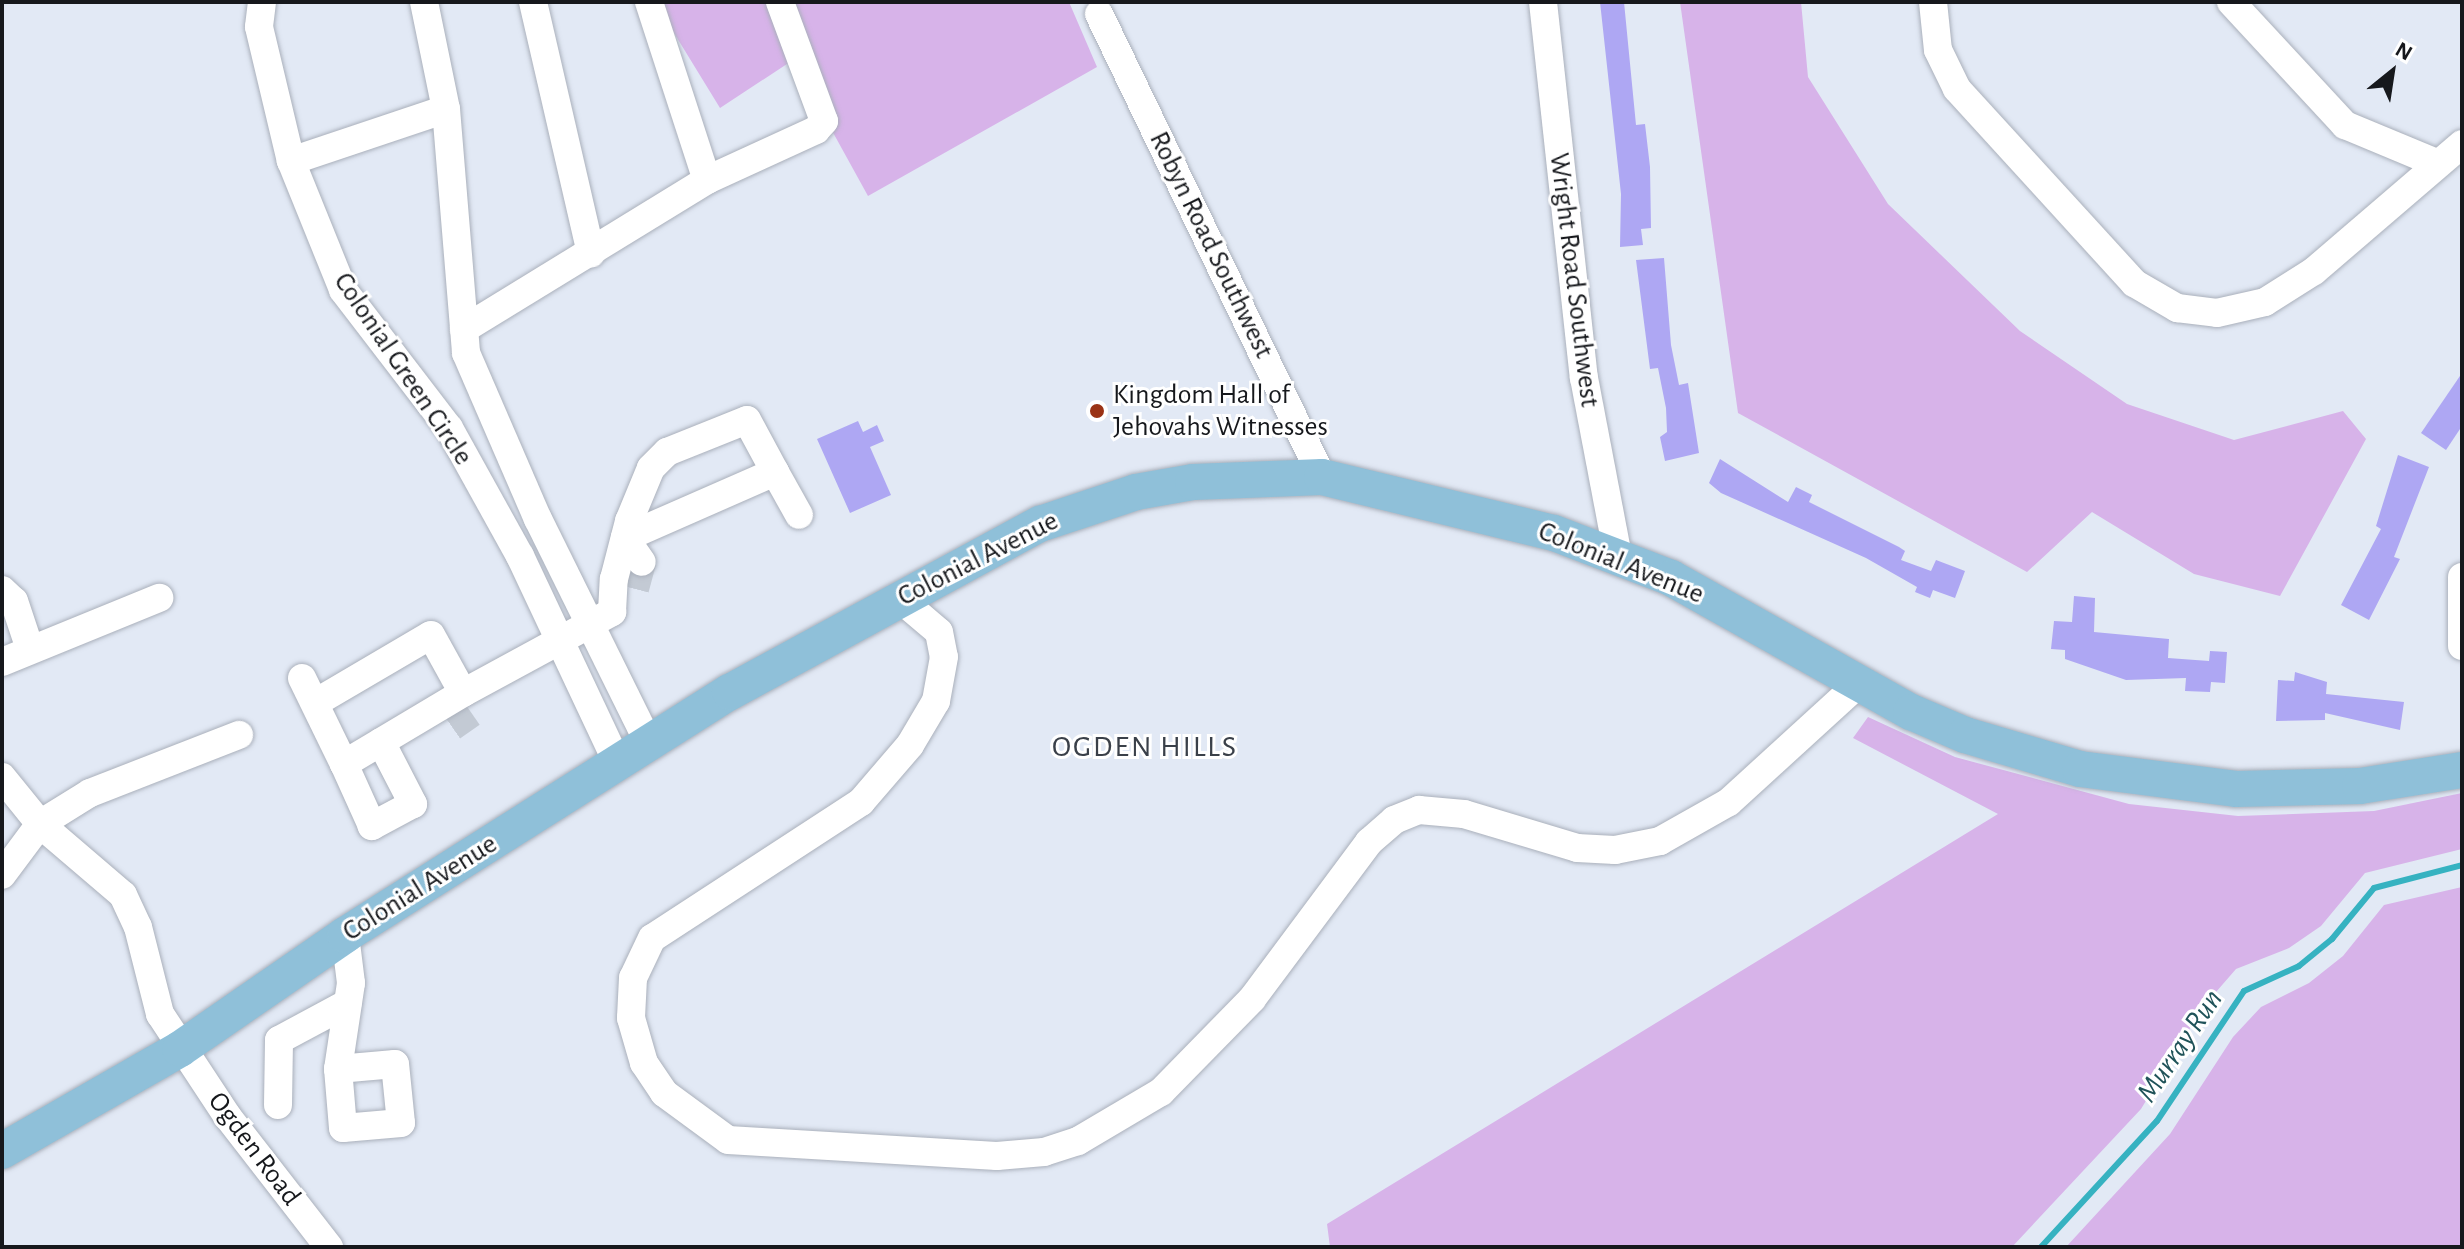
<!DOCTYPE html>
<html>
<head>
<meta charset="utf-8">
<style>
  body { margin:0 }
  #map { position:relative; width:2464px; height:1249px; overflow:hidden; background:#e2e9f5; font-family:"Alegreya Sans",sans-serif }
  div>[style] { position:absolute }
  .green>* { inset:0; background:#d7b3e9 }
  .stream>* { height:6px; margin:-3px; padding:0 3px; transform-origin:3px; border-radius:3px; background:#36b2c1 }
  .building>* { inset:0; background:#aea7f3 }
  .minor-tunnel>* { height:28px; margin-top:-14px; transform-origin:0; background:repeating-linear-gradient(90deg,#c3cad4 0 28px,transparent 0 42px) }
  .roads { filter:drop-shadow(0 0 2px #aab0bb) drop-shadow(0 0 2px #aab0bb) }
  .minor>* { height:28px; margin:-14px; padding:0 14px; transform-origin:14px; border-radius:14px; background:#fff }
  .major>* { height:36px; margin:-18px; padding:0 18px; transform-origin:18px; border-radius:18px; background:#8fc0d9 }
  .dots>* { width:22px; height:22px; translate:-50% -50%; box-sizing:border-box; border:4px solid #fff; border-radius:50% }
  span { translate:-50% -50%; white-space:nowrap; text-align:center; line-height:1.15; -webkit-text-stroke:6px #fff; paint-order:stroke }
  .street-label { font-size:28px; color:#16181c }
  .poi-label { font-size:28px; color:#16181c }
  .left { translate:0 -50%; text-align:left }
  .neighbourhood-label { font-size:30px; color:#3a4049; letter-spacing:2px }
  .water-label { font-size:30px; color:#205359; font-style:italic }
  .frame { position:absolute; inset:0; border:4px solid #16181c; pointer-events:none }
  .north { position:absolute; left:2352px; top:32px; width:80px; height:80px; -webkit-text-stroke:6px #fff; paint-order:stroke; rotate:30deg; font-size:22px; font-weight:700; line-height:32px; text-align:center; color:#16181c }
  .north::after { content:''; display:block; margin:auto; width:28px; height:36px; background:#16181c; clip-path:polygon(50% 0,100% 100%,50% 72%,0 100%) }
</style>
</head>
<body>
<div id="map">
  <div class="green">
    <div style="clip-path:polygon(655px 2px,1069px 2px,1097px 67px,868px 196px,793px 60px,720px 108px)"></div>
    <div style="clip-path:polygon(1680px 2px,1801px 2px,1808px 77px,1888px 204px,2020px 331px,2127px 404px,2234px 440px,2343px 411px,2366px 439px,2280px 596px,2194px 574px,2092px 512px,2027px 572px,1738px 413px)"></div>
    <div style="clip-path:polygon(1868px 717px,1955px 757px,2129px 804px,2238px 816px,2374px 811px,2462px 793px,2462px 849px,2365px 873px,2321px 926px,2289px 948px,2236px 969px,2203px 1007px,2141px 1109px,2012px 1247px,1330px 1247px,1327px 1224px,1998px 814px,1853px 738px)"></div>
    <div style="clip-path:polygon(2462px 887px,2462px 1247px,2066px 1247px,2170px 1134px,2233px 1037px,2261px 1007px,2309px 983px,2343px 956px,2384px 905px)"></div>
  </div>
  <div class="stream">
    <div style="left:2041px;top:1247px;width:171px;rotate:-47.4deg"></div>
    <div style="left:2157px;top:1121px;width:156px;rotate:-56.2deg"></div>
    <div style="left:2244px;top:991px;width:60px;rotate:-24.4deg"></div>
    <div style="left:2299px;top:966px;width:43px;rotate:-39.3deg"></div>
    <div style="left:2332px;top:939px;width:66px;rotate:-50.5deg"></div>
    <div style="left:2374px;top:888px;width:91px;rotate:-14.6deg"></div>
  </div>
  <div class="building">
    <div style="clip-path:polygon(1600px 2px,1624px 2px,1636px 125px,1645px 124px,1650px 167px,1651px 228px,1641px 229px,1643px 245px,1620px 247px,1621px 194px)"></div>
    <div style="clip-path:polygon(1664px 258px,1671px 345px,1679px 385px,1688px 383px,1699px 453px,1665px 461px,1660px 437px,1667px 432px,1666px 408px,1658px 368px,1650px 369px,1636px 260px)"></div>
    <div style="clip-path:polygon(2462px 373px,2462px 426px,2446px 450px,2421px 433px)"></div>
    <div style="clip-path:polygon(858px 421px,863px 432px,877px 425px,884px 441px,870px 447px,891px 495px,850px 513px,817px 439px)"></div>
    <div style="clip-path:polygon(2398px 455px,2429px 467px,2394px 557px,2400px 559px,2369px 620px,2341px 605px,2381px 529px,2376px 526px)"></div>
    <div style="clip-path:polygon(1720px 459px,1788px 502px,1796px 487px,1812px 495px,1809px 502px,1899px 547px,1905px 551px,1901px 560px,1931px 571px,1936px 560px,1965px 571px,1955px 598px,1933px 590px,1930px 598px,1915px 592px,1917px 587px,1866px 558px,1721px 493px,1709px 483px)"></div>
    <div style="clip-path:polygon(2074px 596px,2095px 598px,2094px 632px,2169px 639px,2168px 658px,2209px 661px,2210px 651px,2227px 652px,2225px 683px,2211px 682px,2210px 692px,2185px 691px,2186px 678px,2126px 680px,2065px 659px,2065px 650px,2051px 649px,2054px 621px,2072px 622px)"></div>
    <div style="clip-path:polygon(2295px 672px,2327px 682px,2326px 694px,2404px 702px,2400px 730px,2325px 713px,2325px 720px,2276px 721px,2278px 680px,2294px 681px)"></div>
  </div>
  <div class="minor-tunnel">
    <div style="left:635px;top:589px;width:28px;rotate:-75deg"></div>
    <div style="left:452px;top:727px;width:24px;rotate:-35deg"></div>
  </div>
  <div class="roads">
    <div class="minor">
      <div style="left:262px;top:2px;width:25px;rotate:97deg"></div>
      <div style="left:259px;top:27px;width:138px;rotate:76.6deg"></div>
      <div style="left:291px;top:161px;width:139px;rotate:68deg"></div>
      <div style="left:343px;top:290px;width:174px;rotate:52.5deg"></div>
      <div style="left:449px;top:428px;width:146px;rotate:61deg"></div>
      <div style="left:520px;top:556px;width:228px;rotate:64.8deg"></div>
      <div style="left:424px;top:2px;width:109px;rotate:78.4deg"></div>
      <div style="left:446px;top:109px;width:245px;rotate:85.3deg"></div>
      <div style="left:466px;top:353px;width:181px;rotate:66.6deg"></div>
      <div style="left:538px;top:519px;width:251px;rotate:63.7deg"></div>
      <div style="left:533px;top:2px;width:258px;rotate:77deg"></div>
      <div style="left:649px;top:2px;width:187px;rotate:72deg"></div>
      <div style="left:1543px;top:2px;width:378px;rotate:83.8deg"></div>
      <div style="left:1584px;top:378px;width:181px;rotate:79.2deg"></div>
      <div style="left:1933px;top:2px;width:48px;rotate:84.1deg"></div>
      <div style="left:1938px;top:50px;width:43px;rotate:64deg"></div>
      <div style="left:1957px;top:89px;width:263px;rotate:47.6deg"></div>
      <div style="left:2134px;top:283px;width:50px;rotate:30.2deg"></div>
      <div style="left:2177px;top:308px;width:40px;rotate:7.1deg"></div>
      <div style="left:2217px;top:313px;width:49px;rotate:-12.9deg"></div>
      <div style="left:2265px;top:302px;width:58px;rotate:-32.3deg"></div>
      <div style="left:2314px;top:271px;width:195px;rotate:-40.6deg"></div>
      <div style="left:2231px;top:2px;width:168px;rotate:47.2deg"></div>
      <div style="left:2345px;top:125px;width:96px;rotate:22.6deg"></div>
      <div style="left:1099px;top:14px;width:514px;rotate:64.28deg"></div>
      <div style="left:291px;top:161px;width:163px;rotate:-18.5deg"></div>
      <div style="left:464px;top:329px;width:285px;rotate:-31.5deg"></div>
      <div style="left:707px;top:180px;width:120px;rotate:-24.6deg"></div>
      <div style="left:816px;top:130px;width:12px;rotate:-48deg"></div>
      <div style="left:824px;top:121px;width:127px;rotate:-110.3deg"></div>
      <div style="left:775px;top:472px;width:49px;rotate:60.8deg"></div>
      <div style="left:2462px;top:577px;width:69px;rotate:90deg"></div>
      <div style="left:2px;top:590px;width:16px;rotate:43deg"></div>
      <div style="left:14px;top:601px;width:51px;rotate:71.6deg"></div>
      <div style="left:899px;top:598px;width:52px;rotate:40.4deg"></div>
      <div style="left:939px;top:632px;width:25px;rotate:79deg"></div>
      <div style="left:944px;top:657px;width:45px;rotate:100.3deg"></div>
      <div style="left:936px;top:701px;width:51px;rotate:120.6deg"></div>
      <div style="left:910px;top:745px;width:75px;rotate:130.7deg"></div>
      <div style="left:861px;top:802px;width:249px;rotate:146.9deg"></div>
      <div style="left:652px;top:938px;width:44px;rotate:115.4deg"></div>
      <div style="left:633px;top:978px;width:40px;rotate:92.9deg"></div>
      <div style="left:631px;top:1018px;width:47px;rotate:73.9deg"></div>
      <div style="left:644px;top:1063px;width:36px;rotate:56deg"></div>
      <div style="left:664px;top:1093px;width:79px;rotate:36.3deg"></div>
      <div style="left:728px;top:1140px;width:269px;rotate:3.4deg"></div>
      <div style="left:997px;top:1156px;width:47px;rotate:-4.9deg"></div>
      <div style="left:1044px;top:1152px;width:36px;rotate:-18deg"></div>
      <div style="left:1078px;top:1141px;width:96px;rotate:-30.6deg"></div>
      <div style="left:1161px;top:1092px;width:130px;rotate:-45.6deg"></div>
      <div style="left:1252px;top:999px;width:196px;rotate:-53.3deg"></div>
      <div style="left:1369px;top:842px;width:33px;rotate:-41deg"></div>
      <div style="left:1394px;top:820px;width:27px;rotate:-22deg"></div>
      <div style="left:1419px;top:810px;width:45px;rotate:5.1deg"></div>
      <div style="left:1464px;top:814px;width:118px;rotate:16.7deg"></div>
      <div style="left:1577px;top:848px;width:38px;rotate:3deg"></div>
      <div style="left:1615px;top:850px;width:46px;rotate:-11.3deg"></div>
      <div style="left:1660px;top:841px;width:79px;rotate:-29.5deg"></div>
      <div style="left:1729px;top:802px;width:173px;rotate:-42.4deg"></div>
      <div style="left:2px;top:662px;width:170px;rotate:-22.2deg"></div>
      <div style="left:302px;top:678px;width:96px;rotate:64deg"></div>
      <div style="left:315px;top:703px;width:134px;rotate:-30.4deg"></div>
      <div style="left:431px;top:635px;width:66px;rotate:61.1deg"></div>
      <div style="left:381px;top:742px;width:70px;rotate:62.7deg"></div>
      <div style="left:413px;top:804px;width:47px;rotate:151.8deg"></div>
      <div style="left:372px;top:826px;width:68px;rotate:-114.3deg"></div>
      <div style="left:344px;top:764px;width:139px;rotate:-30.8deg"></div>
      <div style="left:463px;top:693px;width:170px;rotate:-28.5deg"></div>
      <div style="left:612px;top:612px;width:33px;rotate:-87deg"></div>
      <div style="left:614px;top:579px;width:60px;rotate:-75.5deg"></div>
      <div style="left:629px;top:521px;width:57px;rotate:-67.5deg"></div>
      <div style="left:651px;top:468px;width:23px;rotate:-45deg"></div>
      <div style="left:667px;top:452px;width:86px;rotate:-21.8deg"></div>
      <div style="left:747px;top:420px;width:59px;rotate:61.7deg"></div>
      <div style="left:775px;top:472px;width:164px;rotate:156.3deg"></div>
      <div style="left:625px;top:538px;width:29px;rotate:55deg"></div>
      <div style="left:2px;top:777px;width:60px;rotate:51deg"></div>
      <div style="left:40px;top:824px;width:109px;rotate:40.5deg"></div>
      <div style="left:123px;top:895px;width:35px;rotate:65deg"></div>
      <div style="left:138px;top:927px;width:90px;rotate:75.8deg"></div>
      <div style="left:160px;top:1014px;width:123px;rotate:56.6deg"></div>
      <div style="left:228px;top:1117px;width:165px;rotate:52.2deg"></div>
      <div style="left:2px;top:875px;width:64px;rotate:-53.3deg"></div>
      <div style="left:40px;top:824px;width:59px;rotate:-31.8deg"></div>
      <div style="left:90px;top:793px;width:160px;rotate:-21.3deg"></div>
      <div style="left:338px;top:1069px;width:57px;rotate:-5deg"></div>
      <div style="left:395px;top:1064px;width:59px;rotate:84.2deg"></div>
      <div style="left:401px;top:1123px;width:58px;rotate:175.1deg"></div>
      <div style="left:343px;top:1128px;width:59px;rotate:-94.8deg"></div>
      <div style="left:338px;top:1069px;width:87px;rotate:-81.4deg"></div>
      <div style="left:351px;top:983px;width:48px;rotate:-97.1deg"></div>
      <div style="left:278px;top:1105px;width:65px;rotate:-89.1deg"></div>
      <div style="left:279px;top:1040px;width:78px;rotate:-28.2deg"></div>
    </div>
    <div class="major">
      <div style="left:2px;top:1151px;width:205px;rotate:-29.8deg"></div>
      <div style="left:180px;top:1049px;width:201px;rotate:-34.6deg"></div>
      <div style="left:345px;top:935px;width:455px;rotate:-32.3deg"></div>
      <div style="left:730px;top:692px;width:353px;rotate:-28.5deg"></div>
      <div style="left:1040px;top:524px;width:101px;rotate:-18.4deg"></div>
      <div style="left:1136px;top:492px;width:58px;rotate:-10deg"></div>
      <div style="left:1193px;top:482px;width:129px;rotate:-2.2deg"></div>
      <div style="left:1322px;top:477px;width:239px;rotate:13.6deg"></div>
      <div style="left:1554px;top:533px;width:125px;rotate:21deg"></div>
      <div style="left:1671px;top:578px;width:275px;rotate:29.2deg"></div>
      <div style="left:1911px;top:712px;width:59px;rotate:23.1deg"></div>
      <div style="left:1965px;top:735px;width:120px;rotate:16.5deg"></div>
      <div style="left:2080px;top:769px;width:157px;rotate:7.3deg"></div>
      <div style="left:2236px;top:789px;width:124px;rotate:-1.4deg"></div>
      <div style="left:2360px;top:786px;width:103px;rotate:-8.9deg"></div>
    </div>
  </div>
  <div class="dots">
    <div style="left:1097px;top:411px;background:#9a3215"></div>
  </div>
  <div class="street-label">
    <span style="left:1211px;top:245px;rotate:64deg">Robyn Road Southwest</span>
    <span style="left:1574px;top:280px;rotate:83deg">Wright Road Southwest</span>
    <span style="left:403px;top:369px;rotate:56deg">Colonial Green Circle</span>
    <span style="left:978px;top:559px;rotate:-27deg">Colonial Avenue</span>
    <span style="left:1621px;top:563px;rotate:22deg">Colonial Avenue</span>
    <span style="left:420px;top:888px;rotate:-32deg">Colonial Avenue</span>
    <span style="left:254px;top:1149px;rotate:53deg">Ogden Road</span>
  </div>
  <div class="poi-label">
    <span class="left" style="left:1113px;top:411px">Kingdom Hall of<br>Jehovahs Witnesses</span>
  </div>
  <div class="neighbourhood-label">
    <span style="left:1145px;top:747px">OGDEN HILLS</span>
  </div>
  <div class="water-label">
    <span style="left:2180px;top:1046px;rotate:-56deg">Murray Run</span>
  </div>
  <div class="frame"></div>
  <div class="north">N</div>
</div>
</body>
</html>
